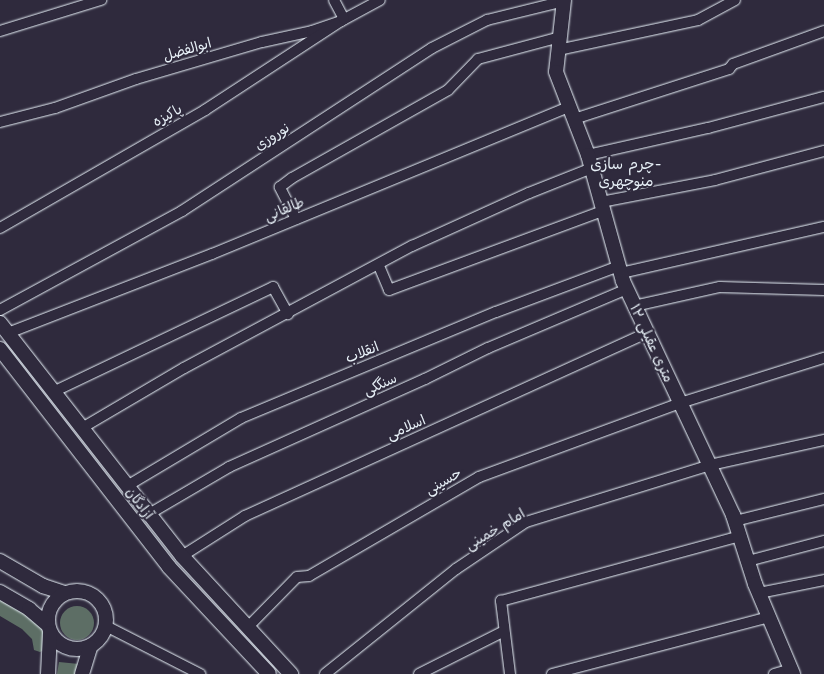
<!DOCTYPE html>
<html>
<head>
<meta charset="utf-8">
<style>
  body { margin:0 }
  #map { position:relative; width:824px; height:674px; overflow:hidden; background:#2f2a3d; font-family:"Playpen Sans","Playpen Sans Arabic",sans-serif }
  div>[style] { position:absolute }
  .green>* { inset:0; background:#5d6e65 }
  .round { border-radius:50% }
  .roads { filter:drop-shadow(0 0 1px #e8f1f8) drop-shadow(0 0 1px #e8f1f8) }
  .street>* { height:10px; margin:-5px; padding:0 5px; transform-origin:5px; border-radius:5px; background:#2f2a3d }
  .secondary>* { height:14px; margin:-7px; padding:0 7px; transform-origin:7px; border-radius:7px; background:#2f2a3d }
  .secondary>.ring { margin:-7px; padding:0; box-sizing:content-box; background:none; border:14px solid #2f2a3d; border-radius:50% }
  span { translate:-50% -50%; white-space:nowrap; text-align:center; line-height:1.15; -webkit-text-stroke:4px #2f2a3d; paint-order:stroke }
  .street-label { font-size:14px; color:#e8f1f8 }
  .neighbourhood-label { font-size:15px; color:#e8f1f8 }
</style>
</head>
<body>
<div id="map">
  <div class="green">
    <div style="clip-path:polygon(0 598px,34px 618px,44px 630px,46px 639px,45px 649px,40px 652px,34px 650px,32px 639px,22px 629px,0 616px)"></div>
    <div class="round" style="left:60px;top:606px;width:34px;height:34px"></div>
    <div style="clip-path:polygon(59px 662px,79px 664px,79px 674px,57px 674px)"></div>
  </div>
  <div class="roads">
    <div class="street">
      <div style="left:0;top:31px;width:106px;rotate:-17.1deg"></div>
      <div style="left:558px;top:50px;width:143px;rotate:-12.1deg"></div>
      <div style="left:698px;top:20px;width:42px;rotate:-28.4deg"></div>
      <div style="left:574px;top:119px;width:163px;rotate:-17.9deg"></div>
      <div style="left:729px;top:69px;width:6px;rotate:-51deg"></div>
      <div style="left:733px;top:64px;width:97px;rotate:-19.9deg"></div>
      <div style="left:0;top:122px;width:57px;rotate:-14.3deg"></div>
      <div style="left:55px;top:108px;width:86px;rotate:-19.7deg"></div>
      <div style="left:136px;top:79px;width:131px;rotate:-16.4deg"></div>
      <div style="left:262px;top:42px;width:51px;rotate:-12.4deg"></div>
      <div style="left:312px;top:31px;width:31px;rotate:-19deg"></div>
      <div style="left:341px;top:21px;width:44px;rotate:-28.3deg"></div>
      <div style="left:588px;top:155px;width:123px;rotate:-12.7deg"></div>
      <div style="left:708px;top:128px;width:120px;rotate:-15deg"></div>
      <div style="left:601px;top:202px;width:116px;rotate:-10.9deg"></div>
      <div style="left:715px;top:180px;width:113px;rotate:-14.9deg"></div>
      <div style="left:296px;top:219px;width:36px;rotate:-117deg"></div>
      <div style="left:280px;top:187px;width:15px;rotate:-37deg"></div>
      <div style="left:292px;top:178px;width:179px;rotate:-29.4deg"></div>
      <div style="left:448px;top:90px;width:43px;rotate:-45.9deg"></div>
      <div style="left:478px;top:59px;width:85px;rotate:-15deg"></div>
      <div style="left:0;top:228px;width:237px;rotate:-29.9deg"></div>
      <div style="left:205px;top:110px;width:166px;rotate:-33.2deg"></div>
      <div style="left:344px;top:19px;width:21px;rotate:-118deg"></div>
      <div style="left:379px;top:266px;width:26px;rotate:67deg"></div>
      <div style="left:389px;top:290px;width:228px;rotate:-20.3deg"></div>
      <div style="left:621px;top:273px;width:208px;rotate:-12.8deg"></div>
      <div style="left:634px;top:306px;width:88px;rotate:-12.5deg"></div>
      <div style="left:720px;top:287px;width:104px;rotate:1.7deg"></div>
      <div style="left:0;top:310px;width:207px;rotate:-28.5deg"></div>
      <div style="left:182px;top:211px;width:298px;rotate:-33.1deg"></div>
      <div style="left:432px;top:48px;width:62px;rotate:-27deg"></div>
      <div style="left:487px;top:20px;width:79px;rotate:-13.9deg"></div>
      <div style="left:8px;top:333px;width:219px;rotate:-21.2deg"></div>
      <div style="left:212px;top:254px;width:386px;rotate:-22.4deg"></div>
      <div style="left:53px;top:392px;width:244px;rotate:-25.5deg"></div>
      <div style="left:273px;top:287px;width:31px;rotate:61deg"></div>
      <div style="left:82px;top:428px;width:118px;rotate:-30.5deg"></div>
      <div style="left:184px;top:368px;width:259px;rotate:-28.2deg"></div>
      <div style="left:412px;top:246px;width:128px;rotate:-24.4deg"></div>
      <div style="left:529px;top:193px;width:68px;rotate:-21.6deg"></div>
      <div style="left:127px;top:486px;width:133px;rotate:-30.8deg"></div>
      <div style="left:241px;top:418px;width:276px;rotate:-22.6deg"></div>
      <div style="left:496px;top:312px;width:131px;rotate:-20.5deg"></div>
      <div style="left:149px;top:514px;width:93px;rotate:-30.4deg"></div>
      <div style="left:229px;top:467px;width:215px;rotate:-24.2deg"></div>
      <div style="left:425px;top:379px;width:70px;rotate:-26.2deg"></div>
      <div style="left:488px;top:348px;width:151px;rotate:-23deg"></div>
      <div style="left:735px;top:521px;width:92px;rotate:-13.9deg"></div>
      <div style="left:182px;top:556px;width:75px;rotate:-32.4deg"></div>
      <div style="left:245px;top:516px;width:442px;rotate:-24.5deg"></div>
      <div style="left:748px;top:561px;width:79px;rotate:-14.7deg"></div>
      <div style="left:759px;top:593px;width:66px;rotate:-11.3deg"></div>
      <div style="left:106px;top:626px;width:106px;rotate:27.1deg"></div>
      <div style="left:247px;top:628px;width:71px;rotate:-45.6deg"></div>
      <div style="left:297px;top:577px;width:12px;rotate:-5deg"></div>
      <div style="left:309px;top:576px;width:197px;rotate:-30.2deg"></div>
      <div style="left:479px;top:477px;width:214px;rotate:-20.2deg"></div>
      <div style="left:680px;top:403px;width:151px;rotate:-17.4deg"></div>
      <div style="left:325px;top:674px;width:168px;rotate:-38.7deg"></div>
      <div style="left:456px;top:569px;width:84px;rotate:-33.9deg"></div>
      <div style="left:526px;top:522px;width:193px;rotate:-17.2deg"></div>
      <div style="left:710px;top:465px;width:117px;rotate:-12.4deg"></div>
      <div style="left:419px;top:674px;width:95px;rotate:-26.8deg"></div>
      <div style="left:510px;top:674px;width:74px;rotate:-97deg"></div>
      <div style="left:501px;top:601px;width:248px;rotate:-15.2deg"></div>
      <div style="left:552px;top:674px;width:224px;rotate:-14.7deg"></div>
      <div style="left:774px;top:674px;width:18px;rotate:-16deg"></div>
    </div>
    <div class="secondary">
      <div style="left:564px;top:0;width:72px;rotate:96.3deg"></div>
      <div style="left:556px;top:72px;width:89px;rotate:68.9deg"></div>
      <div style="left:588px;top:155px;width:131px;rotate:74.5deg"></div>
      <div style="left:623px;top:281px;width:259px;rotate:64.8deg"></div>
      <div style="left:733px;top:515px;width:72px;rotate:72.3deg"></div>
      <div style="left:755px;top:584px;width:98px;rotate:67.1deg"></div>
      <div style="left:0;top:323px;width:296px;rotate:52deg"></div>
      <div style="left:182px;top:556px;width:161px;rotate:47.3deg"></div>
      <div style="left:0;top:349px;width:276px;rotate:52.2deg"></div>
      <div style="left:169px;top:567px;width:146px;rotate:46.9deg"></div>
      <div style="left:0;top:561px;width:50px;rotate:30.2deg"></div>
      <div style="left:43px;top:586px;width:22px;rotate:18deg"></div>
      <div class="ring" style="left:48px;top:591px;width:44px;height:44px"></div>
      <div style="left:0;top:592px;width:34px;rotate:30deg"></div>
      <div style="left:29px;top:609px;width:23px;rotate:40deg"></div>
      <div style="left:48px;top:674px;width:41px;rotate:-87.2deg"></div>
      <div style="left:82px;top:674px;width:28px;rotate:-73deg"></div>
    </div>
  </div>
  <div class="street-label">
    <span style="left:187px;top:49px;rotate:-16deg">ابوالفضل</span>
    <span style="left:167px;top:115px;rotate:-29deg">پاکیزه</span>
    <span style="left:272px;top:136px;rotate:-33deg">نوروزی</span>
    <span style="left:284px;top:209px;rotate:-23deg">طالقانی</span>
    <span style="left:652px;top:343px;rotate:65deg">۱۲ متری عقیلی</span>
    <span style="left:362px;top:352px;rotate:-22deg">انقلاب</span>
    <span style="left:380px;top:384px;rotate:-24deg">سنگکی</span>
    <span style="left:406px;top:427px;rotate:-24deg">اسلامی</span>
    <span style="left:443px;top:481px;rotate:-30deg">حسینی</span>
    <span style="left:140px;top:503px;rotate:52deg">آزادگان</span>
    <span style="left:495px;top:529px;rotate:-31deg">امام خمینی</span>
  </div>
  <div class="neighbourhood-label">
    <span style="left:626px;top:171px">چرم سازی-<br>منوچهری</span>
  </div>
</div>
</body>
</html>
